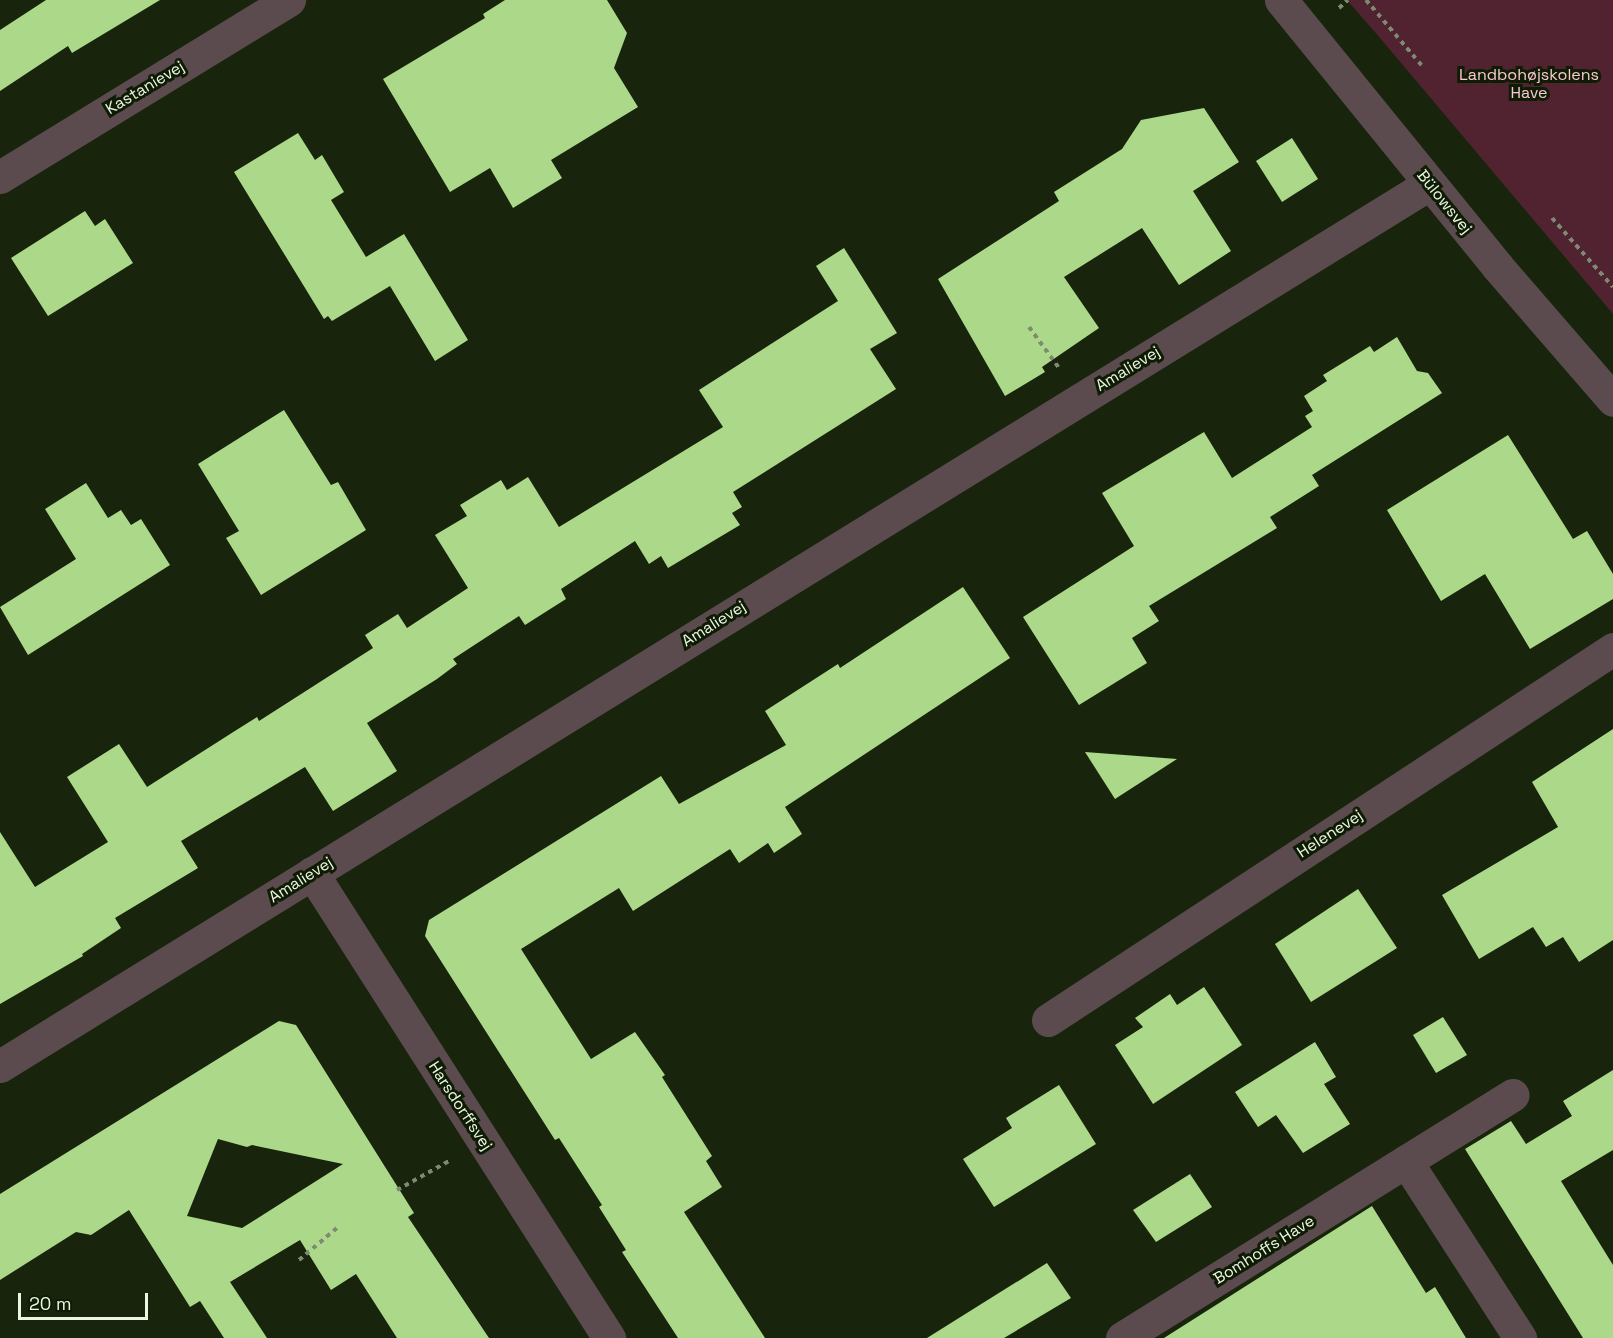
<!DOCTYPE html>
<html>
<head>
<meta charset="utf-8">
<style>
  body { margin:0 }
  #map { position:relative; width:1613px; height:1338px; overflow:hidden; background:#18250c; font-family:"Space Grotesk",sans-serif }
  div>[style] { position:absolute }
  .green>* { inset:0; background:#512230 }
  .building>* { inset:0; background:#abd989 }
  .path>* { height:4px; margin-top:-2px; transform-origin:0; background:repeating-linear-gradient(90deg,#7e8a74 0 4.5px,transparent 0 9px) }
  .minor>* { height:33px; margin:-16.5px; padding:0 16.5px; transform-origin:16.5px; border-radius:16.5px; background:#5b4b4f }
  span { translate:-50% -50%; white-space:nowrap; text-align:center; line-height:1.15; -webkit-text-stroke:6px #0f1c04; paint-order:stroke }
  .park-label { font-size:16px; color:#fac8d3 }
  .street-label { font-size:16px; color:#ecf6e5 }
  .scale { position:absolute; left:18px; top:1293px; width:130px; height:27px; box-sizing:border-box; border:3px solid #ecf6e5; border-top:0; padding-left:8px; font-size:18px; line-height:21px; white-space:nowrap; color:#ecf6e5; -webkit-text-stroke:4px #0f1c04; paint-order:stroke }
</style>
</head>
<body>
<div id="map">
  <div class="green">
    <div style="clip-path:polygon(1347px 0,1613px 0,1613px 314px,1380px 38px)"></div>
  </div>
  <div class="building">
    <div style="clip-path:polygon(46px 0,160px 0,72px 53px,68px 46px,0 91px,0 30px)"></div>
    <div style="clip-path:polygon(505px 0,607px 0,627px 33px,614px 68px,638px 107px,551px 160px,562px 178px,513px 208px,490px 168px,450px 192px,383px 79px,485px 18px,483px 14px)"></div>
    <div style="clip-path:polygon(1204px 108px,1239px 162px,1193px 191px,1231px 251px,1179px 285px,1142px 228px,1064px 277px,1099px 328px,1042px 367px,1045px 372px,1005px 396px,938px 279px,1059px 201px,1054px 192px,1122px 149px,1141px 120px)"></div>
    <div style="clip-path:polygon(298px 133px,315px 160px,322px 155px,344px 192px,331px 200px,366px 257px,404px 234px,468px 340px,435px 361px,390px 286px,332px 321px,328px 316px,324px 319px,234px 172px)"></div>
    <div style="clip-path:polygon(1292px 138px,1318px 179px,1282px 202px,1256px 161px)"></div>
    <div style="clip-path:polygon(85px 211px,95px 226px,105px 219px,133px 263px,48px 316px,11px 258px)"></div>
    <div style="clip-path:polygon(844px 248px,897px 333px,870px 349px,896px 389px,733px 492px,742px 507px,732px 513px,740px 525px,668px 568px,661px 556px,649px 564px,635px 541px,561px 589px,566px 599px,525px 625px,519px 616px,453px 659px,457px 664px,437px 679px,367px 723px,397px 771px,333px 811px,305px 767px,181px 841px,198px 868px,115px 918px,121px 928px,82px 954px,83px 956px,0 1004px,0 832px,35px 887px,108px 842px,67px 777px,119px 744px,147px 787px,238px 729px,257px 717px,259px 721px,373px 648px,365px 635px,398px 614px,407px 628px,468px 588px,435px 535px,467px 516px,460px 505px,501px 480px,507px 490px,528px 477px,559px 527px,723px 427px,699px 390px,838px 301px,816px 266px)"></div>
    <div style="clip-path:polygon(1397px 337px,1417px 371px,1428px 373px,1442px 393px,1312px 475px,1319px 486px,1270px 517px,1277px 528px,1149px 606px,1159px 621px,1132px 638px,1147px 663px,1079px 705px,1023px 617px,1134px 546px,1102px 493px,1204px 432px,1232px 478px,1312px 427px,1305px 416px,1313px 411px,1304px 396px,1327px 381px,1323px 375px,1370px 346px,1374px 352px)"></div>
    <div style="clip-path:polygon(284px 410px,331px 485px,338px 482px,366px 530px,261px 595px,226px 538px,239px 531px,198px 464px)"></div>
    <div style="clip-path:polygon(1508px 435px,1573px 539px,1587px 531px,1613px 574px,1613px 599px,1530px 649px,1485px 574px,1441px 601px,1387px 510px)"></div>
    <div style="clip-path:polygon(86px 483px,108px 518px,121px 510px,131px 525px,141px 519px,170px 565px,28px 655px,0 607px,76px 559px,45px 509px)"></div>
    <div style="clip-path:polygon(963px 587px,1010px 658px,785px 807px,802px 834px,774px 853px,768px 843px,739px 863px,730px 849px,633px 911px,619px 888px,521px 949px,591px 1059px,635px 1032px,665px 1075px,662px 1077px,712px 1156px,706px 1161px,722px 1187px,684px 1212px,765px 1338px,678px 1338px,622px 1252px,626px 1250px,599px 1207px,602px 1205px,559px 1138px,555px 1140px,425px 936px,429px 920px,661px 776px,679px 804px,786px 745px,765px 711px,838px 664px,840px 668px)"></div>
    <div style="clip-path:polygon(1613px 729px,1613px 940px,1579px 962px,1563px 937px,1546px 947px,1533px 927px,1479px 959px,1442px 895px,1558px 827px,1532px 782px)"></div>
    <div style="clip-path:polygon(1085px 752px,1177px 759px,1115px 799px)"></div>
    <div style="clip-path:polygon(1358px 889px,1397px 948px,1311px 1002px,1275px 944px)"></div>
    <div style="clip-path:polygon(1204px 987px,1242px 1045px,1153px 1104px,1115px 1045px,1143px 1027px,1135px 1018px,1170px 994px,1177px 1005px)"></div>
    <div style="clip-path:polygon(1443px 1017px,1467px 1055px,1436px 1073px,1413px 1035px)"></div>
    <div style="clip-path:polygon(evenodd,279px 1021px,296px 1025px,414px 1213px,408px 1217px,489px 1338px,397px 1338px,356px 1274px,331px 1290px,300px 1240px,230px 1282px,267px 1338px,224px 1338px,200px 1301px,190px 1307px,129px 1210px,91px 1235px,76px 1232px,0 1280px,0 1194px,279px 1021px,218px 1139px,247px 1147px,252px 1145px,343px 1164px,242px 1228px,187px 1216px,218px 1139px)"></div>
    <div style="clip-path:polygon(1315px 1042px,1336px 1077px,1324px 1084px,1350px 1124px,1303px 1153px,1276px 1115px,1258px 1127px,1235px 1092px)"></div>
    <div style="clip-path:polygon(1613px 1070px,1613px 1150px,1561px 1181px,1613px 1265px,1613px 1338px,1583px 1338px,1465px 1149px,1511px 1121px,1526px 1144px,1572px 1116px,1563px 1101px)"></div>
    <div style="clip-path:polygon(1059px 1085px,1096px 1144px,994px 1207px,963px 1159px,1012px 1128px,1006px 1118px)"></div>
    <div style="clip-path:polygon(1190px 1174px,1212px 1207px,1156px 1242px,1133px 1210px)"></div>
    <div style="clip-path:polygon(1372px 1206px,1426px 1293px,1435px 1287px,1466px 1338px,1164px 1338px)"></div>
    <div style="clip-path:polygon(1047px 1263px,1071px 1298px,1004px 1338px,927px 1338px)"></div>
  </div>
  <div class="path">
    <div style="left:1366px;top:0;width:88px;rotate:49.6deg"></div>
    <div style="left:1339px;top:8px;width:12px;rotate:-42deg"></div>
    <div style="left:1552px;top:218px;width:92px;rotate:48.5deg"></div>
    <div style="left:1029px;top:327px;width:51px;rotate:53.8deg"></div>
    <div style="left:397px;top:1190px;width:60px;rotate:-29.1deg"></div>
    <div style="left:299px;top:1260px;width:50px;rotate:-40.1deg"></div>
  </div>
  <div class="minor">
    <div style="left:1281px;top:0;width:343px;rotate:50.9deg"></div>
    <div style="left:1497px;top:266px;width:177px;rotate:49.1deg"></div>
    <div style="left:0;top:177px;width:339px;rotate:-31.5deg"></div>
    <div style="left:312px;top:873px;width:552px;rotate:57.43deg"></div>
    <div style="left:1048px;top:1020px;width:676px;rotate:-33.29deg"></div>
    <div style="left:0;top:1066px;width:1679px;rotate:-31.68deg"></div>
    <div style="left:1406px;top:1161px;width:211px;rotate:57.2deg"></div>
    <div style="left:1122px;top:1338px;width:460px;rotate:-31.9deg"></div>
  </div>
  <div class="park-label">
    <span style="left:1529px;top:84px">Landbohøjskolens<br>Have</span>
  </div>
  <div class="street-label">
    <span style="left:145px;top:88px;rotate:-31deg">Kastanievej</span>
    <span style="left:1444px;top:202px;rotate:51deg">Bülowsvej</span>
    <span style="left:1128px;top:369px;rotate:-31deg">Amalievej</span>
    <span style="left:714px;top:624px;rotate:-32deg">Amalievej</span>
    <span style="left:1330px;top:834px;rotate:-33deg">Helenevej</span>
    <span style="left:301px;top:880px;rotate:-32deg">Amalievej</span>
    <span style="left:460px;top:1106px;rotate:57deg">Harsdorffsvej</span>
    <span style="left:1264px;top:1250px;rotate:-32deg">Bomhoffs Have</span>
  </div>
  <div class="scale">20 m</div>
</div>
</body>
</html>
